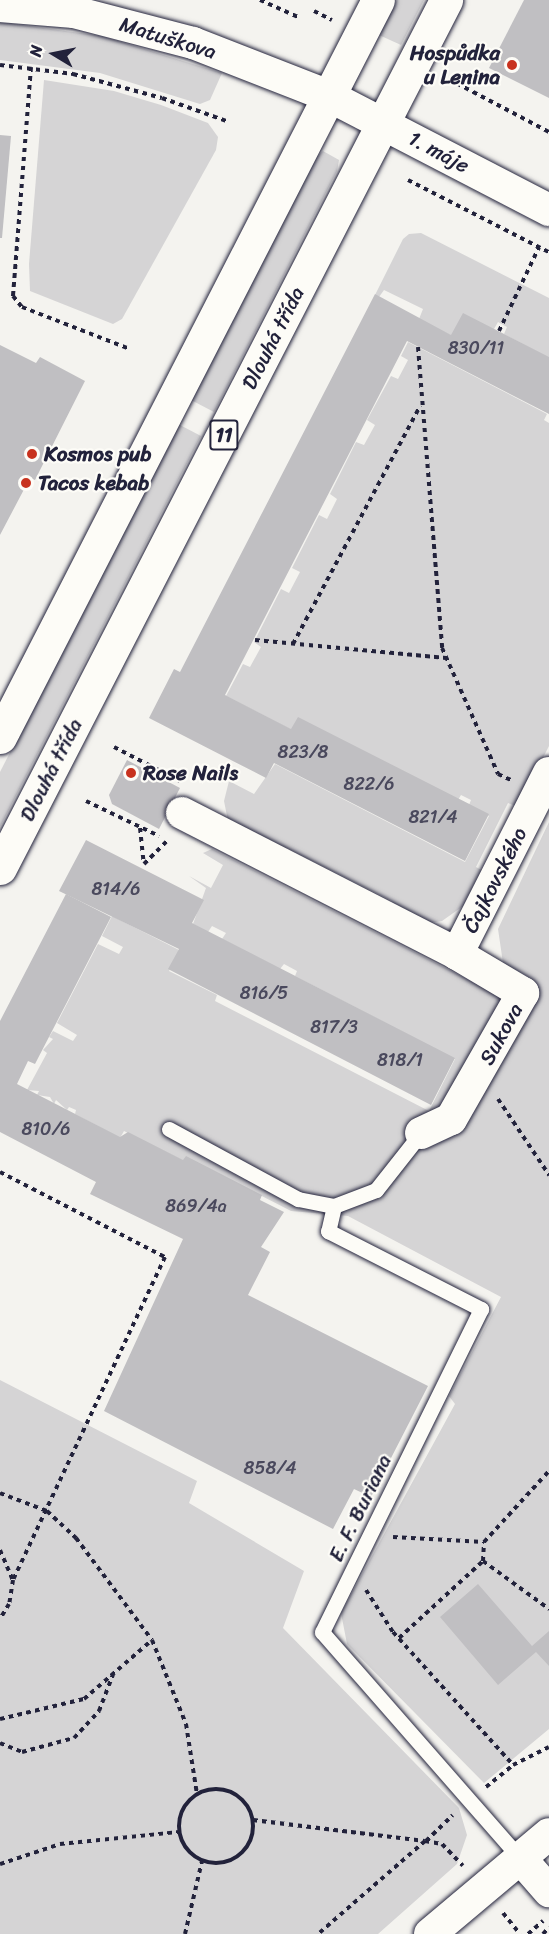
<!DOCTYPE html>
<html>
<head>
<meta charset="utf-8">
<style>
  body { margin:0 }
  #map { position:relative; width:549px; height:1934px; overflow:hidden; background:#f4f3ef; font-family:Sriracha,sans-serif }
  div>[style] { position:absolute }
  .green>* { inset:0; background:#d5d4d5 }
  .building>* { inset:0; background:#c0bfc2 }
  .path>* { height:4px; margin-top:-2px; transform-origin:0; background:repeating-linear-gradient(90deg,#22223b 0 4.5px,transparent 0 9px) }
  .path>.ring { margin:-2px; padding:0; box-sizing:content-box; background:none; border:4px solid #22223b; border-radius:50% }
  .roads { filter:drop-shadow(0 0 2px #22223b) drop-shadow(0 0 2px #22223b) }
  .service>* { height:15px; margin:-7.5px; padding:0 7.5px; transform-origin:7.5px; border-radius:7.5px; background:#fdfcf7 }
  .minor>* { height:32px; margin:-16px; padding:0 16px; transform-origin:16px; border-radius:16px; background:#fdfcf7 }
  .primary>* { height:33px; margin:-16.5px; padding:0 16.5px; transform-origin:16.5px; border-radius:16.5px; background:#fdfcf7 }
  .dots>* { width:16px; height:16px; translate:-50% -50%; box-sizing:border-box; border:3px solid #fdfcf7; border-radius:50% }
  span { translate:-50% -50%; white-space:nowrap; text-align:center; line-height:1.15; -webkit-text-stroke:4.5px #fdfcf7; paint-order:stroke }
  .number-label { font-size:18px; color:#4a495d }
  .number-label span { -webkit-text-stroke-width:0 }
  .shield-label span { padding:2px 4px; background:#fdfcf7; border:2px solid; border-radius:4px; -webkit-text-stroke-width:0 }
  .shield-label { font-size:20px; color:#22223b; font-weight:700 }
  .street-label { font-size:21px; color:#22223b }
  .poi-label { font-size:21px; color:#22223b; font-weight:700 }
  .right { translate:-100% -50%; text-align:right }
  .left { translate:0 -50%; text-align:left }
  .north { position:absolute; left:24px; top:24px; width:60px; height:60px; -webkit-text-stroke:4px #fdfcf7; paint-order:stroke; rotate:280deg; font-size:16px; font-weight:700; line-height:24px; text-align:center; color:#22223b }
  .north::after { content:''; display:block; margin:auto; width:21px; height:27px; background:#22223b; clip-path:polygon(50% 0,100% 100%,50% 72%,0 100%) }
</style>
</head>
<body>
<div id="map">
  <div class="green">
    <div style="clip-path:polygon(397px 0,424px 0,401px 45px,379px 35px)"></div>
    <div style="clip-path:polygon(0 22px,102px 36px,222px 73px,210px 100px,200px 104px,100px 73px,0 60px)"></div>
    <div style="clip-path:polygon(44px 80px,114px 91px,161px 105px,208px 123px,218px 137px,216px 150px,122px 319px,113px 324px,30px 291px,29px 264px)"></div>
    <div style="clip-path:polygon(323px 151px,339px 160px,337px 171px,214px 412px,191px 400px,314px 159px)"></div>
    <div style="clip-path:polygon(421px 233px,549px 298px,549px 358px,504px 334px,507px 327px,498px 322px,494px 329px,452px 336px,419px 319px,423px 309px,384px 290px,379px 297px,375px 295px,403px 239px,409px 234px)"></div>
    <div style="clip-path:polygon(408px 342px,547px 414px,544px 420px,549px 423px,549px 746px,518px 807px,508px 803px,476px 867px,485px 872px,466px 904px,442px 921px,423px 924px,393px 909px,392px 901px,287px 848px,279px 851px,228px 821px,224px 801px,229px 781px,254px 794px,275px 764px,465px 862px,489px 816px,469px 805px,471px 800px,461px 795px,458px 800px,292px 730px,226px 696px,243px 664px,250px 667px,261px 647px,254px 642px,281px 589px,289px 593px,300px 572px,292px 568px,319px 515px,327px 519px,337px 499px,330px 494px,356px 442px,364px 445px,375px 425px,367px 420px,391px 376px,398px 379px,408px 360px,401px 356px)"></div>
    <div style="clip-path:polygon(178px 424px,201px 436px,0 827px,0 772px)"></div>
    <div style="clip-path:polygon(549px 822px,549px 1729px,484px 1783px,347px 1644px,341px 1613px,455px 1404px,449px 1396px,501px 1297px,348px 1216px,291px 1211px,186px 1157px,184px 1161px,124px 1131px,120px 1138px,75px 1114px,76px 1110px,69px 1107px,67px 1110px,56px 1100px,54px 1104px,50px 1097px,37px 1095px,39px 1091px,27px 1090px,47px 1053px,43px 1050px,53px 1039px,49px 1037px,53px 1031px,73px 1041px,77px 1035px,57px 1023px,98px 944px,119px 954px,123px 947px,102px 936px,112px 916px,179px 950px,169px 971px,217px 995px,215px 1001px,429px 1111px,455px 1059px,295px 976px,297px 971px,284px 964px,280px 969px,222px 939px,226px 933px,212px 926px,208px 932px,193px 924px,206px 888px,189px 876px,211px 888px,223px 865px,203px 853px,212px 849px,516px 1004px,531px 978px,503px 963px,498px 929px)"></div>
    <div style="clip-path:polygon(0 1380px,197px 1481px,189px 1503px,304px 1571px,283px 1628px,459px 1808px,467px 1835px,457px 1864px,378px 1934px,0 1934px)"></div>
  </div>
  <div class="building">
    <div style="clip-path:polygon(524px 0,549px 0,549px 98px,489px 68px)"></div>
    <div style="clip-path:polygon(0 135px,11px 136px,2px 238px,0 238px)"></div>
    <div style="clip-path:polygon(375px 294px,451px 335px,463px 313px,549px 357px,549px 414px,407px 341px,225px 695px,291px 729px,298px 717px,489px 814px,465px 861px,274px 763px,266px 778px,149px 718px,174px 669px,180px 672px)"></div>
    <div style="clip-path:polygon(0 345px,36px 363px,40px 357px,85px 381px,35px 480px,30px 478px,0 535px)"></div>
    <div style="clip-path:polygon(127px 760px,180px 788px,159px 829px,112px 804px,109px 795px)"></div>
    <div style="clip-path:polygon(86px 840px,204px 900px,192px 923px,455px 1058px,431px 1105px,168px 969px,179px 949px,59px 891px)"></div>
    <div style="clip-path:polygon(66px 894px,111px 917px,35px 1064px,28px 1061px,17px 1084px,120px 1137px,128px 1132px,183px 1160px,186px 1156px,262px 1195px,260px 1200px,284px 1212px,261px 1247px,270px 1252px,248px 1295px,428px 1386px,371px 1497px,354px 1489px,333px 1529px,104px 1411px,183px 1239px,90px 1194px,96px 1182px,0 1132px,0 1021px)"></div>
    <div style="clip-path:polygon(478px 1584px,532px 1646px,549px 1631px,549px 1666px,536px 1652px,498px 1685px,440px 1617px)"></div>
  </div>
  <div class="path">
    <div style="left:260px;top:0;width:42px;rotate:24.1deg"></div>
    <div style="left:314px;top:11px;width:20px;rotate:27deg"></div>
    <div style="left:0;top:65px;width:74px;rotate:7deg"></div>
    <div style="left:73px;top:74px;width:92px;rotate:15.1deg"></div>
    <div style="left:162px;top:98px;width:71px;rotate:19.7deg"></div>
    <div style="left:31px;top:67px;width:230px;rotate:94.5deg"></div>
    <div style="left:13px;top:296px;width:14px;rotate:51deg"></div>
    <div style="left:22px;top:307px;width:116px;rotate:21.3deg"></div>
    <div style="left:441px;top:75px;width:122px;rotate:27.8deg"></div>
    <div style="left:408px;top:180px;width:158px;rotate:27.1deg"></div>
    <div style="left:499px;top:331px;width:93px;rotate:-64.5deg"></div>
    <div style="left:418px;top:347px;width:302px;rotate:85.4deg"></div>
    <div style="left:442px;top:648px;width:138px;rotate:66deg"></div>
    <div style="left:498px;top:774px;width:14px;rotate:25deg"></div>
    <div style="left:255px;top:640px;width:192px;rotate:5.4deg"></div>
    <div style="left:293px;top:644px;width:270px;rotate:-61.9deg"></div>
    <div style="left:114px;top:747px;width:74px;rotate:27.3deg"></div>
    <div style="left:86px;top:801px;width:81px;rotate:25.6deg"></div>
    <div style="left:140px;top:828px;width:36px;rotate:84deg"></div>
    <div style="left:144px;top:864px;width:34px;rotate:-45deg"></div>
    <div style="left:498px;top:1099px;width:92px;rotate:56.1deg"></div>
    <div style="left:0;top:1172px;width:186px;rotate:27.3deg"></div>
    <div style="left:165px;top:1257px;width:357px;rotate:115.2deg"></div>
    <div style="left:0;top:1493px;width:50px;rotate:21deg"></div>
    <div style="left:47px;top:1511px;width:40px;rotate:43deg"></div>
    <div style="left:76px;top:1538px;width:127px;rotate:53.3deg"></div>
    <div style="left:152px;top:1640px;width:91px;rotate:68deg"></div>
    <div style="left:186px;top:1724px;width:71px;rotate:81.1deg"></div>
    <div style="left:393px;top:1537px;width:91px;rotate:3.1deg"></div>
    <div style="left:0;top:1550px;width:33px;rotate:67deg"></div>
    <div style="left:13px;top:1580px;width:24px;rotate:99deg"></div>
    <div style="left:9px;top:1604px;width:17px;rotate:121deg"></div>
    <div style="left:483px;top:1561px;width:82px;rotate:36deg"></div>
    <div style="left:366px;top:1590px;width:50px;rotate:57.3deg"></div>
    <div style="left:393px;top:1632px;width:179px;rotate:47.9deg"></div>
    <div style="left:513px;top:1765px;width:40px;rotate:-26.6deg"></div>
    <div style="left:399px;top:1638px;width:114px;rotate:-42.5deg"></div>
    <div style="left:483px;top:1561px;width:19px;rotate:-87deg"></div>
    <div style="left:484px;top:1542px;width:96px;rotate:-47.5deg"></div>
    <div style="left:0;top:1719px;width:86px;rotate:-13.4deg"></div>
    <div style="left:84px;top:1699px;width:90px;rotate:-40.9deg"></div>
    <div style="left:0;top:1743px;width:24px;rotate:22deg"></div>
    <div style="left:22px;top:1752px;width:54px;rotate:-15.1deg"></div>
    <div style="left:74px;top:1738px;width:37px;rotate:-47deg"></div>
    <div style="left:99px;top:1711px;width:39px;rotate:-69deg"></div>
    <div style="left:486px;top:1787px;width:35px;rotate:-39deg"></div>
    <div class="ring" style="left:179px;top:1789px;width:70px;height:70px"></div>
    <div style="left:253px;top:1820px;width:173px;rotate:7deg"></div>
    <div style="left:425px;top:1841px;width:142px;rotate:139deg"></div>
    <div style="left:425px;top:1841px;width:17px;rotate:10deg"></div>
    <div style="left:442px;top:1844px;width:30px;rotate:46deg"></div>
    <div style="left:426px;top:1841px;width:37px;rotate:-44deg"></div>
    <div style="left:0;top:1864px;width:63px;rotate:-18.4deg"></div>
    <div style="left:60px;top:1844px;width:120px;rotate:-5.8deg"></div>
    <div style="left:503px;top:1913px;width:27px;rotate:51deg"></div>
    <div style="left:185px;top:1934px;width:75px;rotate:-76.9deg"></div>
    <div style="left:528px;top:1934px;width:20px;rotate:-41deg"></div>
    <div style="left:543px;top:1934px;width:9px;rotate:-49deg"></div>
  </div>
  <div class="roads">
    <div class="service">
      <div style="left:169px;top:1129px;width:147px;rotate:28.5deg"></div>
      <div style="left:298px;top:1199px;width:37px;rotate:11deg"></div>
      <div style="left:334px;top:1206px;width:45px;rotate:-20.9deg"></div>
      <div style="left:376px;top:1190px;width:73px;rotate:-51.7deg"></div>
      <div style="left:334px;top:1206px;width:26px;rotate:103deg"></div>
      <div style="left:328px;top:1231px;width:172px;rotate:27deg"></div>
      <div style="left:481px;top:1309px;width:360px;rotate:116.2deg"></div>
      <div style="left:322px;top:1632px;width:302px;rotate:48.8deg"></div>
    </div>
    <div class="minor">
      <div style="left:0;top:6px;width:74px;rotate:4.6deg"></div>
      <div style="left:74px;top:12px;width:123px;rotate:14.6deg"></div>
      <div style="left:193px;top:43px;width:146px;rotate:21.3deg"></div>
      <div style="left:329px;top:96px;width:248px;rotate:27.4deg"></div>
      <div style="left:182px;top:813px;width:309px;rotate:27.1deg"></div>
      <div style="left:457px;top:954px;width:77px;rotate:30.6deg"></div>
      <div style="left:523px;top:993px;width:145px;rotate:119.7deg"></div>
      <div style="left:451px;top:1119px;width:33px;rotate:155deg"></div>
      <div style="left:457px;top:954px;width:203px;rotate:-63.1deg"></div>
      <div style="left:521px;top:1859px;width:43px;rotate:48.8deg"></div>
      <div style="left:430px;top:1934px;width:155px;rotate:-40deg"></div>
    </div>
    <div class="primary">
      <div style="left:0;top:737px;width:828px;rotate:-62.85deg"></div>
      <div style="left:0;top:868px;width:976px;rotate:-62.8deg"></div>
    </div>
  </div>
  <div class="dots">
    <div style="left:512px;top:65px;background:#c8321e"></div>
    <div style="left:32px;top:454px;background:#c8321e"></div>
    <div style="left:26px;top:483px;background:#c8321e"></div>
    <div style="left:131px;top:773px;background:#c8321e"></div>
  </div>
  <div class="number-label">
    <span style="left:476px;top:348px">830/11</span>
    <span style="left:303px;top:752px">823/8</span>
    <span style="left:369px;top:784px">822/6</span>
    <span style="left:433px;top:817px">821/4</span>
    <span style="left:116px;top:889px">814/6</span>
    <span style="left:264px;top:993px">816/5</span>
    <span style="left:334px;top:1027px">817/3</span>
    <span style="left:400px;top:1060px">818/1</span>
    <span style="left:46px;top:1129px">810/6</span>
    <span style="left:196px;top:1206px">869/4a</span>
    <span style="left:270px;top:1468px">858/4</span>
  </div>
  <div class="shield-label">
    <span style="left:224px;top:435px">11</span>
  </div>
  <div class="street-label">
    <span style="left:168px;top:38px;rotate:17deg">Matuškova</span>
    <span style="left:439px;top:152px;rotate:28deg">1. máje</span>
    <span style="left:273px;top:338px;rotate:-63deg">Dlouhá třída</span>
    <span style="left:51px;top:770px;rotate:-63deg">Dlouhá třída</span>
    <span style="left:495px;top:880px;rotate:-63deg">Čajkovského</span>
    <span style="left:501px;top:1034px;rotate:-61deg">Sukova</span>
    <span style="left:360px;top:1508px;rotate:-64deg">E. F. Buriana</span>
  </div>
  <div class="poi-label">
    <span class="right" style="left:500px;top:65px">Hospůdka<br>u Lenina</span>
    <span class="left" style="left:44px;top:454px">Kosmos pub</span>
    <span class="left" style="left:38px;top:483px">Tacos kebab</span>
    <span class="left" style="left:143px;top:773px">Rose Nails</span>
  </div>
  <div class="north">N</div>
</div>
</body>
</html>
